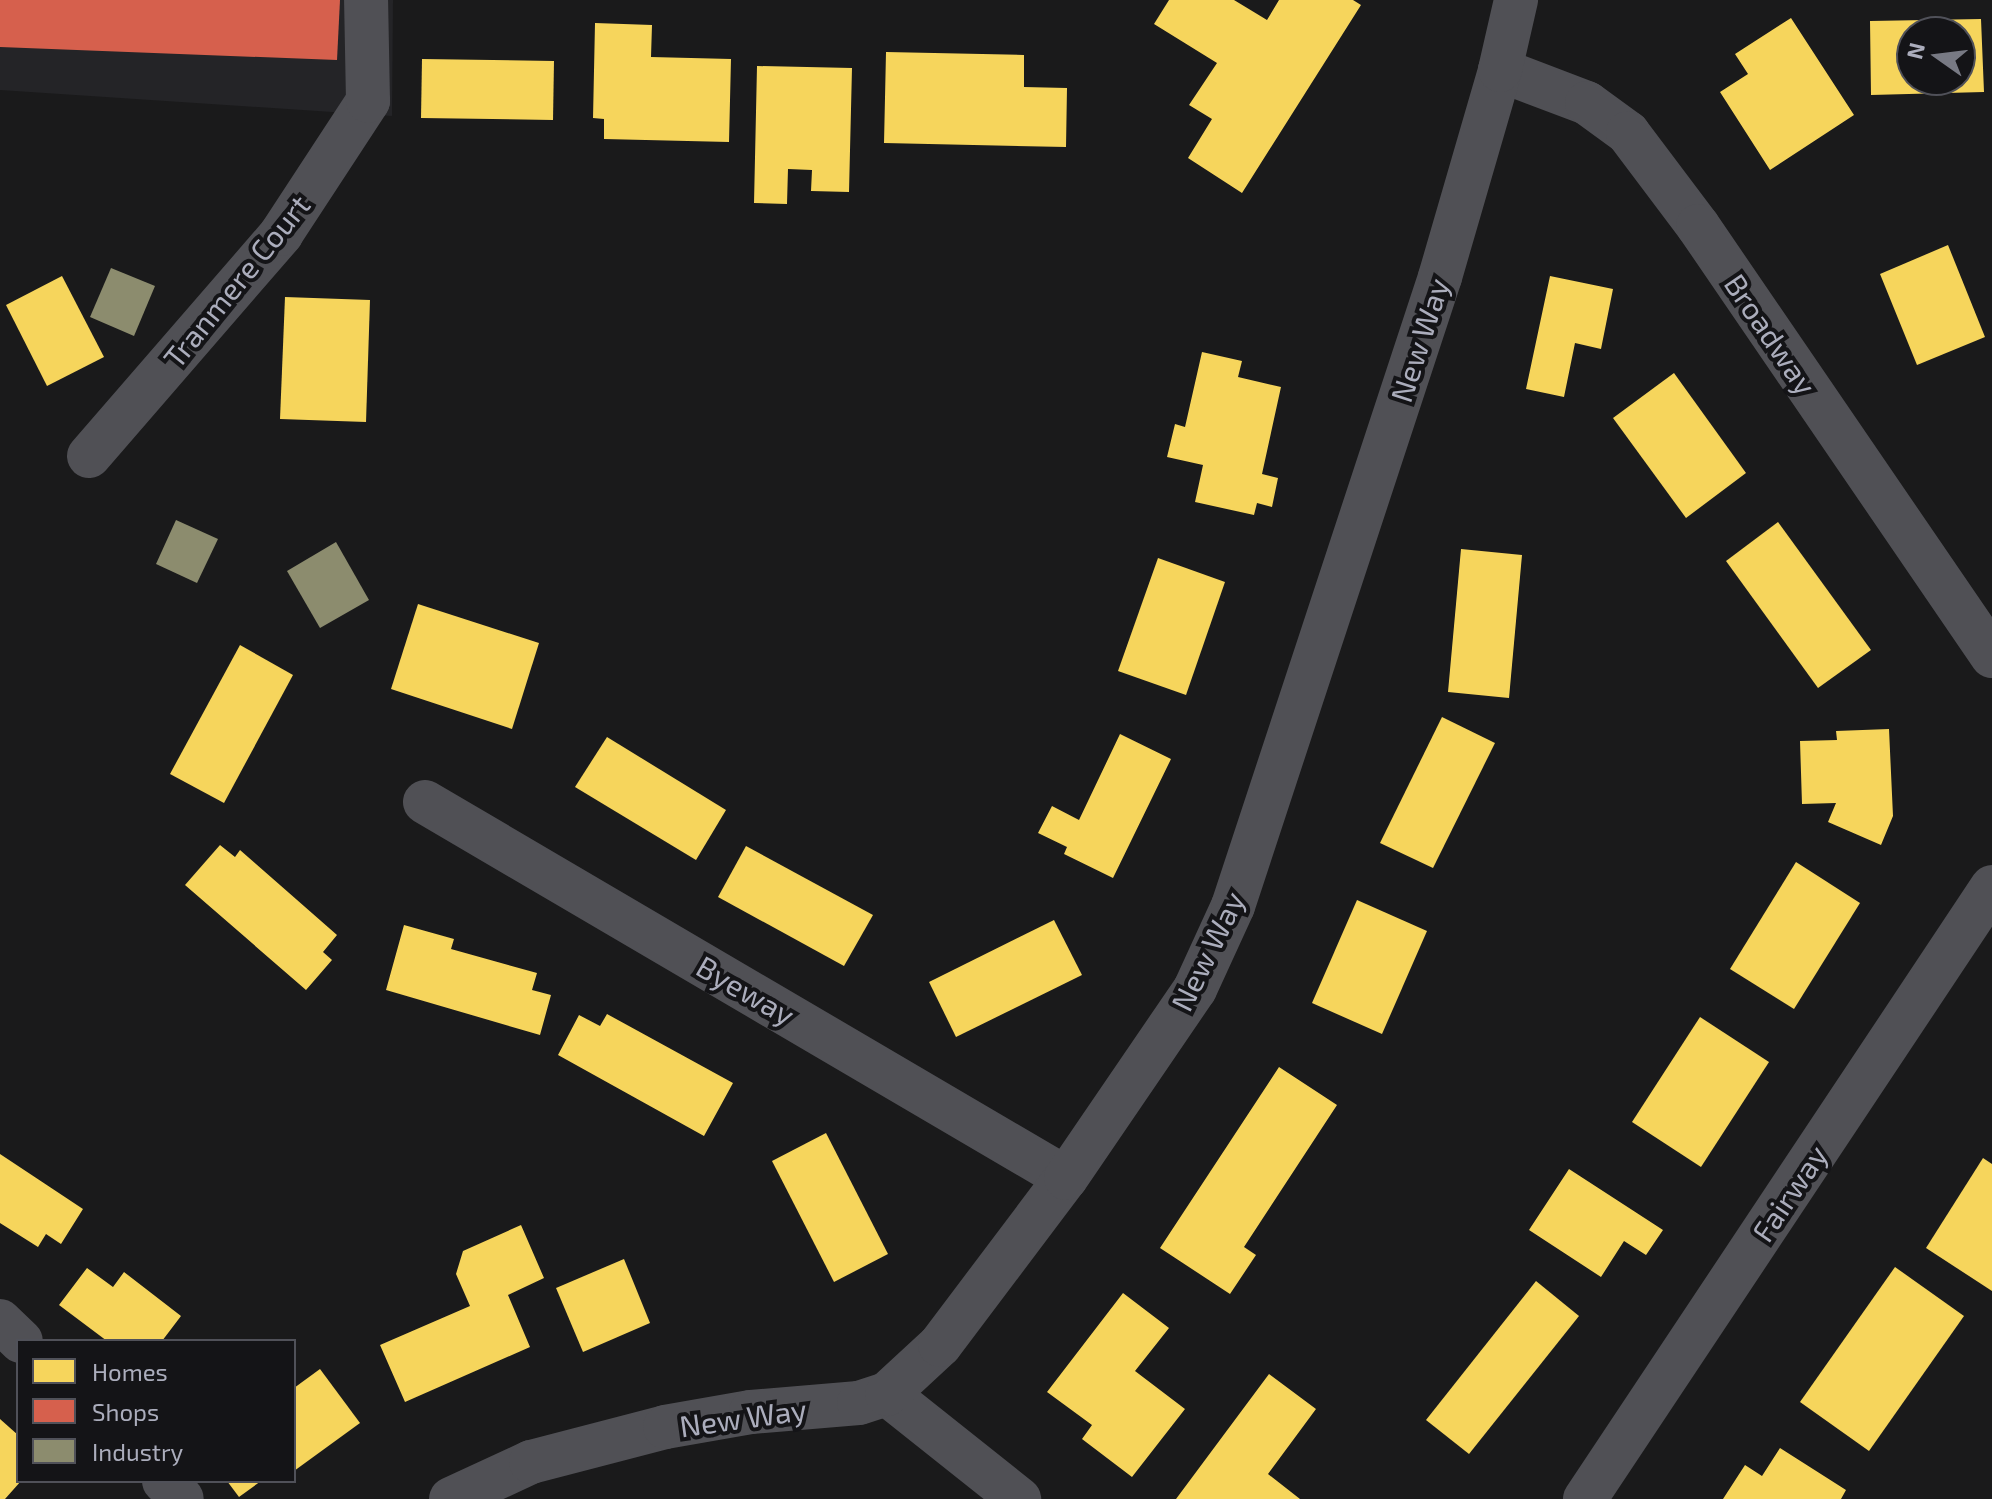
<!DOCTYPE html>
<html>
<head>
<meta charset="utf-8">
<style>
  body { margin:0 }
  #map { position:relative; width:1992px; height:1499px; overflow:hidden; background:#1a1a1b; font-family:"Exo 2",sans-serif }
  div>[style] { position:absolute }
  .built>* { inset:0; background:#242427 }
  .homes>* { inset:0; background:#f6d55c }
  .shops>* { inset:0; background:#d6604d }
  .industry>* { inset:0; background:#8c8c6e }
  .street>* { height:44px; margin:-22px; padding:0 22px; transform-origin:22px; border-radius:22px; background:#505055 }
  span { translate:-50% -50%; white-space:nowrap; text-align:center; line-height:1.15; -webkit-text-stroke:8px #141417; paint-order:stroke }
  .street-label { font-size:30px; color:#abadbc }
  .legend { position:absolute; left:16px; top:1339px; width:280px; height:144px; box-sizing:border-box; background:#141417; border:2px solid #505159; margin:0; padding:10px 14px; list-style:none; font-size:24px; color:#abadbc }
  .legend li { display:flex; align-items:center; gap:16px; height:40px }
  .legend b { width:40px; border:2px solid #505159 }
  .north { position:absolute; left:1896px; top:16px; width:80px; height:80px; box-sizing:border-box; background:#141417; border:2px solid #505159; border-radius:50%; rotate:284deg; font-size:22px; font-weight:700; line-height:32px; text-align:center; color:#abadbc }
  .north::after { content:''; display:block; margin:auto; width:28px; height:36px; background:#787a84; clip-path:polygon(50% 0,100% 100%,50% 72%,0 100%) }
</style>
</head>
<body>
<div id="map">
  <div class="built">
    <div style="clip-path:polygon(0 0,393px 0,392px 116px,0 90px)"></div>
  </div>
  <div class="homes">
    <div style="clip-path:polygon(1169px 0,1234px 0,1267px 20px,1279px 0,1353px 0,1361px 5px,1242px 193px,1188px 158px,1212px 119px,1189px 105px,1217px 63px,1154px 24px)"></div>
    <div style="clip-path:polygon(1791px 18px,1854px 115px,1770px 170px,1720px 92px,1748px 74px,1735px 54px)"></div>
    <div style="clip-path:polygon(evenodd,1981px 19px,1984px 92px,1871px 95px,1870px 21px,1981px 19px,1912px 32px,1960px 32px,1960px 80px,1912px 80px,1912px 32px)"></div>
    <div style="clip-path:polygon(595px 23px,652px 25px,651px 57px,731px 59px,729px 142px,604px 139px,604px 119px,593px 118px)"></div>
    <div style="clip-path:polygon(886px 52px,1024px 55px,1024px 87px,1067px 88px,1066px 147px,884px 143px)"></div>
    <div style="clip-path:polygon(422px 59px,554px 61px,553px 120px,421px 118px)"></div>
    <div style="clip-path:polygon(757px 66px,852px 68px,849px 192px,811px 191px,812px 170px,788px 169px,787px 204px,754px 203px)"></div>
    <div style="clip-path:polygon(1948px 245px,1985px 337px,1917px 365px,1880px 274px)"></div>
    <div style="clip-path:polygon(62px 276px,104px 357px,47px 386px,6px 305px)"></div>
    <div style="clip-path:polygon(1550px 276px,1613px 289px,1601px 349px,1575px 343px,1564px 397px,1526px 389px)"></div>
    <div style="clip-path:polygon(285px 297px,370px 300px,366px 422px,280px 419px)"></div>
    <div style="clip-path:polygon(1202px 352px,1242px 361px,1238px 377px,1281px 387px,1262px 474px,1278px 478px,1272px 507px,1257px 503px,1254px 515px,1195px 502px,1203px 465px,1167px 457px,1175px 424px,1185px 427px)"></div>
    <div style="clip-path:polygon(1674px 373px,1746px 473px,1686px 518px,1613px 418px)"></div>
    <div style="clip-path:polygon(1778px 522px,1871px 650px,1818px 688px,1726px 561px)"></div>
    <div style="clip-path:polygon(1461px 549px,1522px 555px,1509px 698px,1448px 692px)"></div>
    <div style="clip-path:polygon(1158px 558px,1225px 582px,1186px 695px,1118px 671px)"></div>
    <div style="clip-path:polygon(418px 604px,539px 643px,512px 729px,391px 689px)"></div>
    <div style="clip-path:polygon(240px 645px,293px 675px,224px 803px,170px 774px)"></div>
    <div style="clip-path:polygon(1442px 717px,1495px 743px,1433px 868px,1380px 843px)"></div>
    <div style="clip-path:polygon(1889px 729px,1893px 816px,1881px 845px,1828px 822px,1836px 803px,1802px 804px,1800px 741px,1837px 740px,1836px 731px)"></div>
    <div style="clip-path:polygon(1120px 734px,1171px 759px,1113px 878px,1064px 854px,1067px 847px,1038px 833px,1052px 806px,1079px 820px)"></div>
    <div style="clip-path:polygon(607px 737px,726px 810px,696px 860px,575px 787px)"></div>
    <div style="clip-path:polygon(220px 845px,235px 857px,240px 850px,337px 935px,323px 952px,332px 960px,306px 990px,185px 885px)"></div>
    <div style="clip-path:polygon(746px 846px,873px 915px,844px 966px,718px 897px)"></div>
    <div style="clip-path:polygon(1796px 862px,1860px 903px,1794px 1009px,1730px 969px)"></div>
    <div style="clip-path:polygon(1357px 900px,1427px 931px,1382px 1034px,1312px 1003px)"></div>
    <div style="clip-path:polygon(1054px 920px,1082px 975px,956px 1037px,929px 982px)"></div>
    <div style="clip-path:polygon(404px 925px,454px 939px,451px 949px,537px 973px,532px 990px,551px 995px,540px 1035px,386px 990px)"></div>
    <div style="clip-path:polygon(607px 1014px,733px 1083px,704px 1136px,558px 1055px,579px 1015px,600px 1026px)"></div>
    <div style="clip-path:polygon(1700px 1017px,1769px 1062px,1701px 1167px,1632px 1122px)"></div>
    <div style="clip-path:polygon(1279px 1067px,1337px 1105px,1244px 1247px,1256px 1255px,1230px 1294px,1160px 1248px)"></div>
    <div style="clip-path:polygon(826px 1133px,888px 1254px,834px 1282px,772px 1161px)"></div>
    <div style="clip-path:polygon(0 1154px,83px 1209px,61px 1244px,46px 1234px,38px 1247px,0 1223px)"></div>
    <div style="clip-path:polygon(1983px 1158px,1992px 1164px,1992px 1291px,1926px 1248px)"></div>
    <div style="clip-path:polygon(1569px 1169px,1663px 1230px,1646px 1255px,1624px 1241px,1601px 1277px,1529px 1230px)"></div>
    <div style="clip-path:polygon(521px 1225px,544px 1278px,508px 1295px,530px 1347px,405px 1402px,380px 1345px,470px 1306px,456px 1274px,463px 1251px)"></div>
    <div style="clip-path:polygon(624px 1259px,650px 1323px,583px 1352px,556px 1288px)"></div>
    <div style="clip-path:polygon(1895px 1267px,1964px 1316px,1869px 1451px,1800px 1402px)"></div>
    <div style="clip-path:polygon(87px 1268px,113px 1287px,124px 1272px,181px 1316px,162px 1341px,107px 1341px,59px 1305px)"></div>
    <div style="clip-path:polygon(1536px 1281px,1579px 1316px,1469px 1454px,1426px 1420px)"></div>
    <div style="clip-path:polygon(1123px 1293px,1169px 1328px,1135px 1371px,1185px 1409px,1132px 1477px,1082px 1439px,1092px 1425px,1047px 1392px)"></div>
    <div style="clip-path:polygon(320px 1369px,360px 1423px,294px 1471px,294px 1388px)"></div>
    <div style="clip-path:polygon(1269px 1374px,1316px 1409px,1268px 1474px,1300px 1499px,1176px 1499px)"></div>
    <div style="clip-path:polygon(0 1419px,18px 1435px,18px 1481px,21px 1481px,5px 1499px,0 1499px)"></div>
    <div style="clip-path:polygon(1780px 1448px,1846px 1490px,1841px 1499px,1723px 1499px,1745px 1465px,1762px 1476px)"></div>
    <div style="clip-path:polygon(227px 1481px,261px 1481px,239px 1497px)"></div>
  </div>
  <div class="shops">
    <div style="clip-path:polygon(0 0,340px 0,337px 60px,0 47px)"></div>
  </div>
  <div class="industry">
    <div style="clip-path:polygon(111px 268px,155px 286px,134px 336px,90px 317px)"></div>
    <div style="clip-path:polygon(176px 520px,218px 539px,197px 583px,156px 564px)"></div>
    <div style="clip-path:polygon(336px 542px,369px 600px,320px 628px,287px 571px)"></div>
  </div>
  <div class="street">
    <div style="left:1500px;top:70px;width:93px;rotate:20.8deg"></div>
    <div style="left:1587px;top:103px;width:51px;rotate:36.2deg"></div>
    <div style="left:1628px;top:133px;width:116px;rotate:53deg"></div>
    <div style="left:1698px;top:226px;width:521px;rotate:55.64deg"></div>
    <div style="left:89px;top:456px;width:294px;rotate:-49.1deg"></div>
    <div style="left:281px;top:234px;width:159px;rotate:-56.8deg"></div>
    <div style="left:368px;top:101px;width:101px;rotate:-91.1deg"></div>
    <div style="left:425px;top:802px;width:743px;rotate:30.4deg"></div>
    <div style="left:0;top:1321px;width:29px;rotate:44deg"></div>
    <div style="left:887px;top:1394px;width:169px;rotate:38.5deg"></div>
    <div style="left:164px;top:1481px;width:25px;rotate:45deg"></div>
    <div style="left:451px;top:1499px;width:88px;rotate:-24.8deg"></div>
    <div style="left:531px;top:1462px;width:138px;rotate:-14.6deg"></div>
    <div style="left:665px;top:1427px;width:87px;rotate:-9.9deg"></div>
    <div style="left:751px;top:1412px;width:108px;rotate:-4.8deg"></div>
    <div style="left:859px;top:1403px;width:29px;rotate:-18deg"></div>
    <div style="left:887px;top:1394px;width:72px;rotate:-42.8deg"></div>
    <div style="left:940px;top:1345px;width:209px;rotate:-53deg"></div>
    <div style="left:1066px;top:1178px;width:229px;rotate:-55.7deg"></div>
    <div style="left:1195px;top:989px;width:91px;rotate:-65.4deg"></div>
    <div style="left:1233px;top:906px;width:662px;rotate:-71.78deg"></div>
    <div style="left:1440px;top:277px;width:216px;rotate:-73.8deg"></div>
    <div style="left:1500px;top:70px;width:72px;rotate:-77.1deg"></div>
    <div style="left:1585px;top:1499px;width:735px;rotate:-56.37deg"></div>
  </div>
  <div class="street-label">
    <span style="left:236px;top:281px;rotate:-51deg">Tranmere Court</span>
    <span style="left:1771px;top:334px;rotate:56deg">Broadway</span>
    <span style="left:1419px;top:340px;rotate:-72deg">New Way</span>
    <span style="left:1207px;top:951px;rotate:-64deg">New Way</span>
    <span style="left:746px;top:990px;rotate:30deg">Byeway</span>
    <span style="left:1789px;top:1193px;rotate:-56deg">Fairway</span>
    <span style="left:743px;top:1417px;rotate:-8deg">New Way</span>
  </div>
  <ul class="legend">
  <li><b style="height:22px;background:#f6d55c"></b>Homes</li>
  <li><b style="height:22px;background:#d6604d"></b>Shops</li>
  <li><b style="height:22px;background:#8c8c6e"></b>Industry</li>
  </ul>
  <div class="north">N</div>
</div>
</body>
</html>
